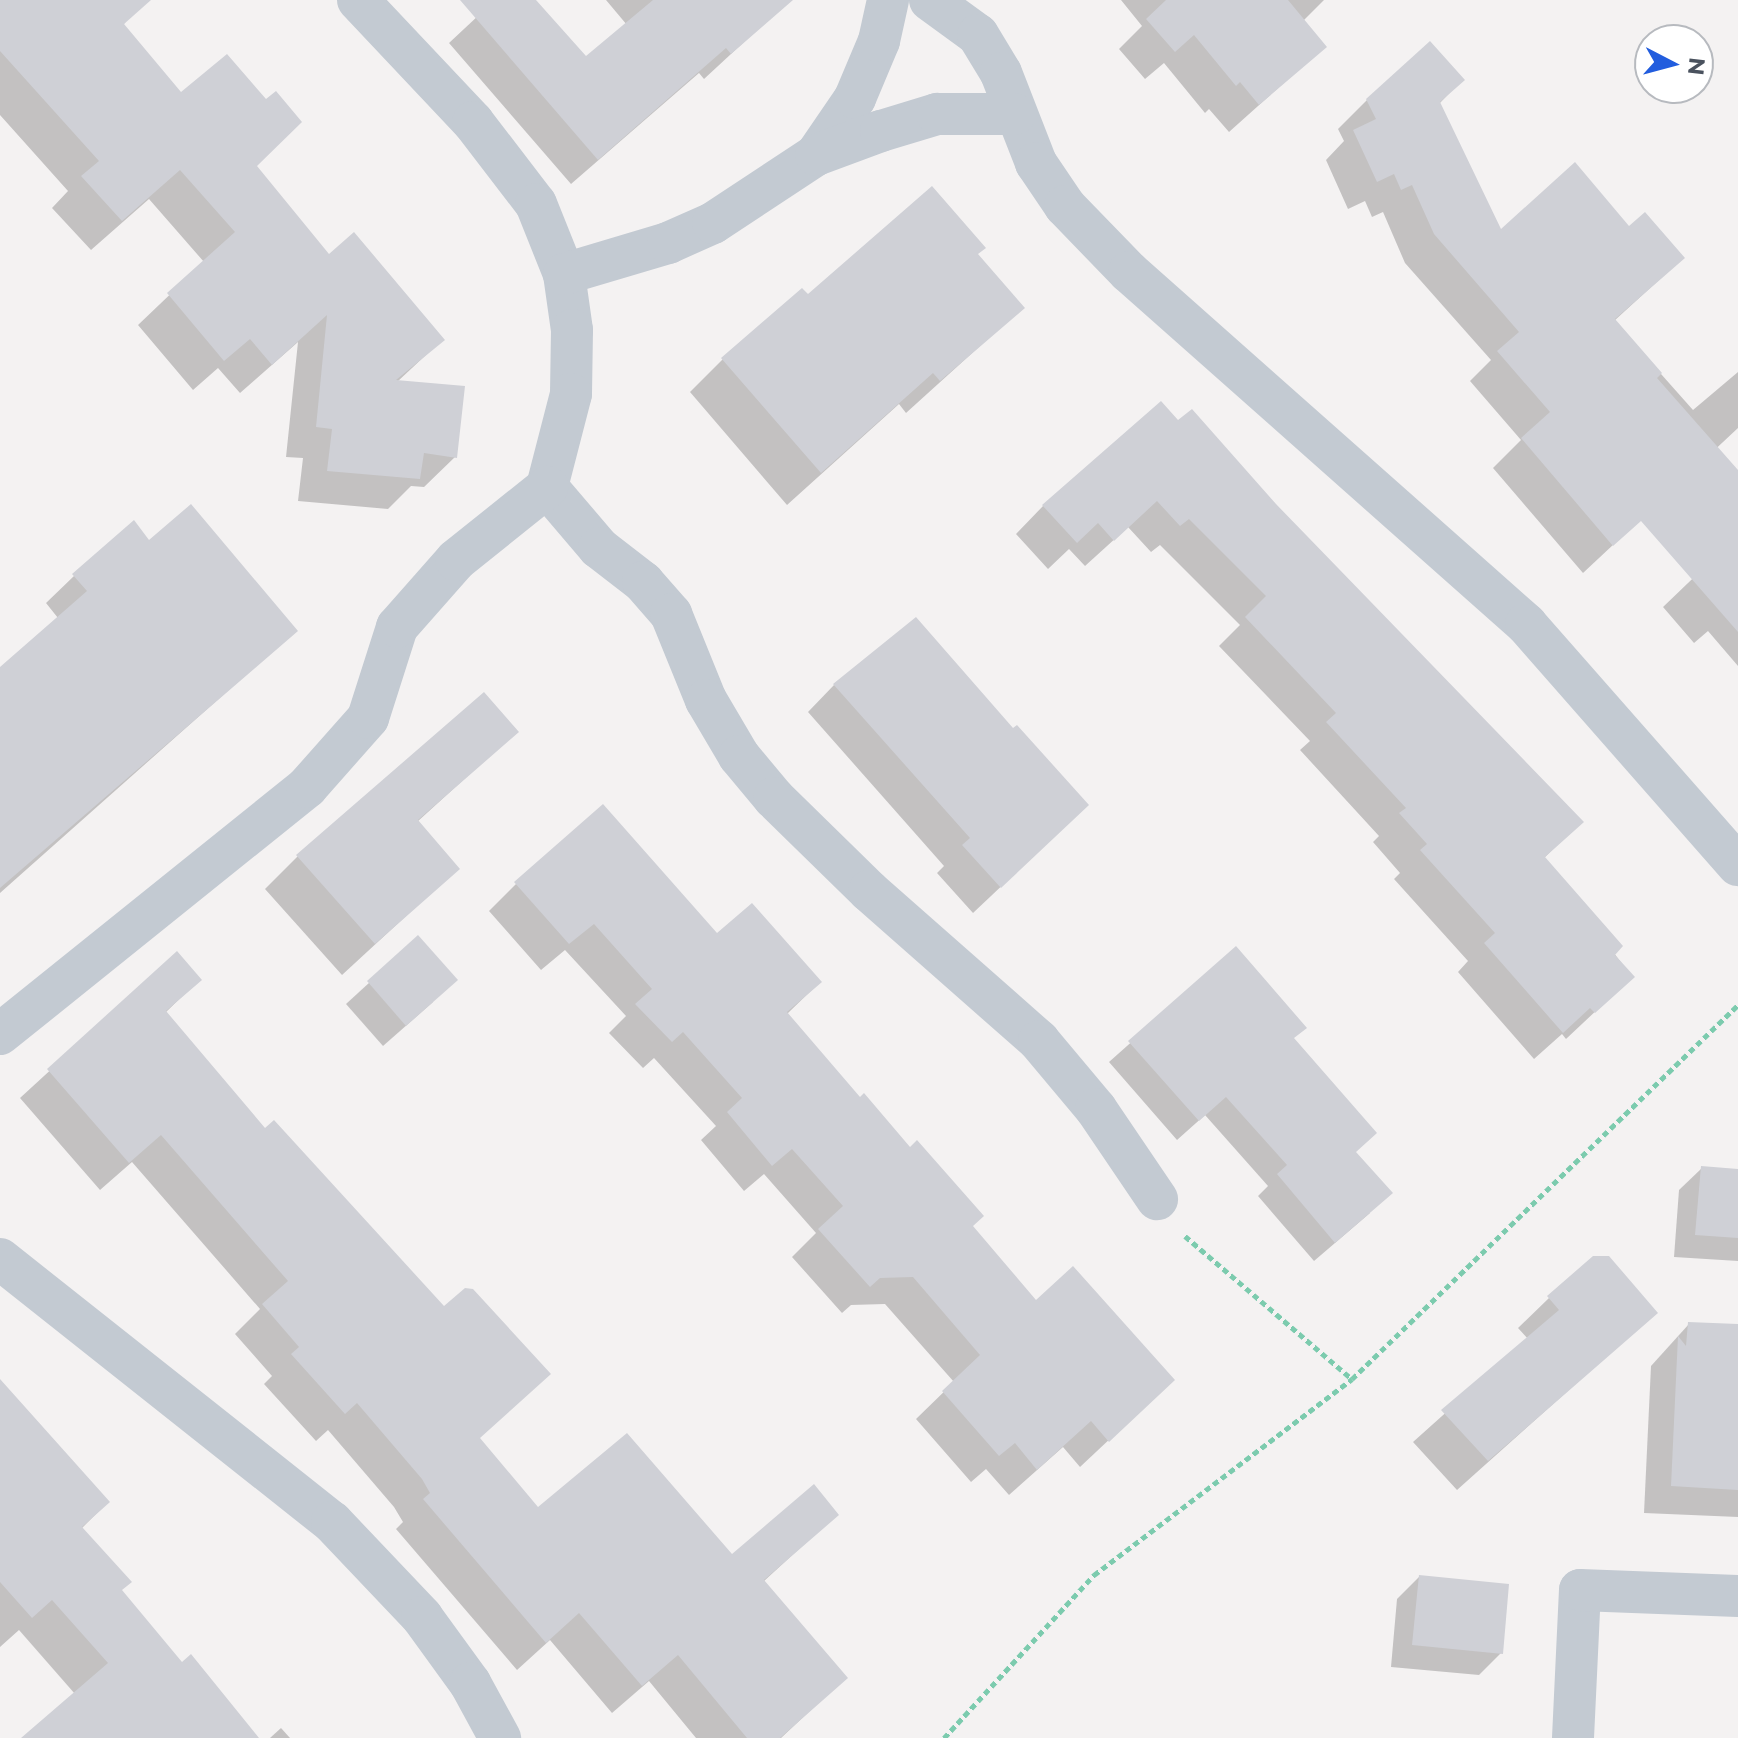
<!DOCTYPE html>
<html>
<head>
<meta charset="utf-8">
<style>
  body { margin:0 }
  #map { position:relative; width:1738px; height:1738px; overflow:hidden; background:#f4f2f2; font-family:Montserrat,sans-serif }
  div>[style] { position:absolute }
  .shadow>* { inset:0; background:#0003 }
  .building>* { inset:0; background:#cfd0d6 }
  .path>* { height:5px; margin-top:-2.5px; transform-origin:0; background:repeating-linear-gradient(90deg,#7ccbae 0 6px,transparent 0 10px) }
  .street>* { height:42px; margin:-21px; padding:0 21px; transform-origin:21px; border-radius:21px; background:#c3cad2 }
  span { translate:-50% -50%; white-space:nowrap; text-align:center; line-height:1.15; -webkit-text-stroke:6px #fff; paint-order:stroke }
  .north { position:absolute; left:1634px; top:24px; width:80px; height:80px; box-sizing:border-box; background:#fff; border:2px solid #b7babf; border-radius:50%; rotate:96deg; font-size:22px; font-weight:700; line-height:32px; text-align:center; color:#4a525e }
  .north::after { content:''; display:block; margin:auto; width:28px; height:36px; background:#225dde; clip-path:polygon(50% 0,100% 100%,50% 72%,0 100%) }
</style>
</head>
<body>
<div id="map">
  <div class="shadow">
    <div style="clip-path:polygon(0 0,143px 0,123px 25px,181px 94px,254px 166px,328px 257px,442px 340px,397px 382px,455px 457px,424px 487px,411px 486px,388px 509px,298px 501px,303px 458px,286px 457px,298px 342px,240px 393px,218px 368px,193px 390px,138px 325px,204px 262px,149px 199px,91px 250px,52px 208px,68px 191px,0 115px)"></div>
    <div style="clip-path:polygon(495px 0,534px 0,586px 59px,627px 25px,606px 0,756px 0,771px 17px,704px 79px,699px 73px,571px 184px,449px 43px)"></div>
    <div style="clip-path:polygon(1121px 0,1324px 0,1303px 21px,1324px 47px,1229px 132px,1209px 109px,1205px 113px,1164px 63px,1145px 79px,1119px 49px,1142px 26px)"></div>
    <div style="clip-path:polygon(1462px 80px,1439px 104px,1500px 232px,1629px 228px,1683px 258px,1614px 321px,1693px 410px,1738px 372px,1738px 428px,1583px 573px,1493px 468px,1521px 440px,1470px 381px,1491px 360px,1405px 263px,1383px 212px,1372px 217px,1365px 201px,1348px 209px,1326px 160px,1344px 141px,1338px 129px,1367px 100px)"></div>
    <div style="clip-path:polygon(976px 255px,1022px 308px,906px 413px,899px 404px,787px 505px,690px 392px,723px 359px,808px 297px)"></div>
    <div style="clip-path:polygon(1178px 423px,1274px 505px,1581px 822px,1543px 859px,1632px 977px,1566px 1039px,1562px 1034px,1534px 1059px,1458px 972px,1468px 961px,1394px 879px,1400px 873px,1373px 842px,1379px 836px,1300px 750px,1310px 741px,1219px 646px,1240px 625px,1160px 545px,1151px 552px,1128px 527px,1085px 566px,1069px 549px,1048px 569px,1016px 534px,1043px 506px)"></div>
    <div style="clip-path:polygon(1738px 535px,1738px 666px,1708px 631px,1694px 643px,1663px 607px)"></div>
    <div style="clip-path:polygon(149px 542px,295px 631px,0 893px,0 670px,58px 618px,46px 603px,74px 576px)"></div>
    <div style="clip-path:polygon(834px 685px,1013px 731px,1060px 831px,973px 913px,937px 873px,944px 866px,808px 712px)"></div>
    <div style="clip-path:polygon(516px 732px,417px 822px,457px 869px,342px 975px,265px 889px,298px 856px)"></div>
    <div style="clip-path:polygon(516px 884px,717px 936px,820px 982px,787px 1014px,1035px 1303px,1145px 1406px,1080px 1467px,1063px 1447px,1009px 1495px,986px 1469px,971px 1482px,916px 1419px,954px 1382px,885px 1304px,851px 1305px,842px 1313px,792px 1257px,816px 1233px,764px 1174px,744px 1191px,701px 1140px,716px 1126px,654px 1058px,643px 1068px,609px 1033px,626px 1016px,565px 950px,541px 970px,489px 911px)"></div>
    <div style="clip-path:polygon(418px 938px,433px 1002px,383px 1046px,346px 1004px)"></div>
    <div style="clip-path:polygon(1236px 949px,1355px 1153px,1370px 1213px,1314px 1261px,1258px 1196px,1268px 1186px,1205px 1115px,1177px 1140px,1109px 1062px)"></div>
    <div style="clip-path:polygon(177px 954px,199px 980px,165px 1013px,479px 1439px,538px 1510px,732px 1557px,836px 1515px,763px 1582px,845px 1678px,781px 1738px,696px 1738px,649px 1681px,612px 1713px,550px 1640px,517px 1670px,396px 1529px,403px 1522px,394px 1507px,328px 1430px,316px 1441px,264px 1384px,272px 1376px,235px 1334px,260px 1309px,132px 1162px,100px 1190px,20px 1098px)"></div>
    <div style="clip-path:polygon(1702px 1168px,1738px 1171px,1738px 1261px,1674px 1257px,1679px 1190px)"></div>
    <div style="clip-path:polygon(1549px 1298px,1655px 1313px,1457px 1490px,1413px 1442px,1528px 1339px,1518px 1328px)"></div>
    <div style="clip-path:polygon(1689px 1324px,1738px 1326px,1738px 1517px,1644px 1513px,1651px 1366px)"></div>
    <div style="clip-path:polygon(0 1381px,108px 1502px,81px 1529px,120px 1591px,181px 1665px,256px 1738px,28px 1738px,75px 1694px,19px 1630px,0 1647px)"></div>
    <div style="clip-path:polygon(1419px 1577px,1501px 1653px,1479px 1675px,1391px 1667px,1397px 1599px)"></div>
    <div style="clip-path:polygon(281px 1728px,290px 1738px,270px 1738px)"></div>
  </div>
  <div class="building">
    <div style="clip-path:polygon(0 0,151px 0,124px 24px,181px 92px,227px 54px,266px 99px,276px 91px,302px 122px,257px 166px,329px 254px,354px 232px,445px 340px,396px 380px,465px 386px,457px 458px,424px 453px,420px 479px,327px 471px,332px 429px,316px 427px,327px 315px,272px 365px,250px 339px,224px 361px,167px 293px,235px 232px,180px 170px,122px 221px,81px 176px,99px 161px,0 51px)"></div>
    <div style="clip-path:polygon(460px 0,536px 0,586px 56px,653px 0,793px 0,731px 54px,726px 48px,598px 160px)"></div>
    <div style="clip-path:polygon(1166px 0,1288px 0,1327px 47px,1259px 105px,1240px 82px,1236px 86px,1194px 35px,1175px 52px,1146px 19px)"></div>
    <div style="clip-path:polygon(1430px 41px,1465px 80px,1440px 102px,1501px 229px,1575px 162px,1629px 226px,1645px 212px,1685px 258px,1615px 319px,1662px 373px,1657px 378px,1738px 470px,1738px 632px,1641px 521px,1613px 546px,1521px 438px,1550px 412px,1497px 351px,1519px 332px,1434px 234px,1412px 185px,1401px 190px,1394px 174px,1377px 182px,1353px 130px,1376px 119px,1366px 99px)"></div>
    <div style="clip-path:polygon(932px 186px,986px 248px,978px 254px,1025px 308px,940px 381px,933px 373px,821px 473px,721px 358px,802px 288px,808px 294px)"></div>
    <div style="clip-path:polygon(1161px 401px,1178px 420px,1192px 409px,1276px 504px,1584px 822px,1545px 857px,1623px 946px,1615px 955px,1635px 977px,1595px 1013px,1590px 1008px,1563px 1033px,1484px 943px,1495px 933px,1420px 850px,1427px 844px,1399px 813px,1406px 808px,1326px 722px,1336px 713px,1245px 617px,1266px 596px,1189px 519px,1180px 526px,1157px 501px,1114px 541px,1098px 523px,1077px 543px,1042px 505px)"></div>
    <div style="clip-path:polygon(191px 504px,298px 631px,0 888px,0 667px,87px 591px,72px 574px,134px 520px,149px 540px)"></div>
    <div style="clip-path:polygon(916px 617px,1013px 728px,1017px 725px,1089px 805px,1001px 888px,962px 845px,970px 838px,833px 684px)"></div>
    <div style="clip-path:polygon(484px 692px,519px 732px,418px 820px,460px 869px,375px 944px,296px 855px)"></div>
    <div style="clip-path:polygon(603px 804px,717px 933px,752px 903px,822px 982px,787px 1012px,860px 1097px,864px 1093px,910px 1147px,917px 1140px,984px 1216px,973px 1226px,1036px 1300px,1073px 1266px,1175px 1380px,1109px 1442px,1091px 1421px,1037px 1470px,1015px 1443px,999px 1456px,942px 1391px,980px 1355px,913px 1277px,880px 1278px,870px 1287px,818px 1229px,843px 1206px,792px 1149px,772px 1166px,727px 1112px,742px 1098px,683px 1032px,672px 1042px,635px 1004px,652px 989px,594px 924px,569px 944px,514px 882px)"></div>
    <div style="clip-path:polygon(418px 935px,458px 980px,406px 1026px,367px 981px)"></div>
    <div style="clip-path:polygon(1236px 946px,1307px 1028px,1294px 1038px,1377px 1133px,1356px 1152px,1393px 1193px,1335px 1243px,1277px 1174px,1287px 1165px,1226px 1097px,1199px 1121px,1128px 1041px)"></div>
    <div style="clip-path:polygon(177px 951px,202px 980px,166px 1011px,265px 1128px,274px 1120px,444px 1306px,465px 1288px,473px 1289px,551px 1374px,480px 1438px,538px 1507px,627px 1433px,732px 1554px,814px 1484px,839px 1515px,764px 1580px,848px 1678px,780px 1738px,747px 1738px,678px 1655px,642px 1686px,579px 1613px,546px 1643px,423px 1499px,430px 1493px,422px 1479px,357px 1403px,345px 1414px,291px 1354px,299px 1347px,262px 1304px,288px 1281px,161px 1135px,129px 1163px,47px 1069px)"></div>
    <div style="clip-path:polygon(1701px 1166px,1738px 1169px,1738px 1238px,1695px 1235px)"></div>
    <div style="clip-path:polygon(1593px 1256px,1609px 1256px,1658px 1313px,1488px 1461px,1441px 1410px,1559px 1310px,1547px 1296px)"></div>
    <div style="clip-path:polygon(1688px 1322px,1738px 1324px,1738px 1490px,1671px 1486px,1678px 1336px,1686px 1346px)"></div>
    <div style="clip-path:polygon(0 1379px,110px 1502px,82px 1527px,132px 1582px,122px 1590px,182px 1662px,191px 1654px,259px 1738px,21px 1738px,108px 1663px,52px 1600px,32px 1618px,0 1582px)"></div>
    <div style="clip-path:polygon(1419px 1575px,1509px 1584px,1503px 1654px,1412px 1645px)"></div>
  </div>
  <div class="path">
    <div style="left:1185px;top:1236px;width:220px;rotate:40.6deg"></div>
    <div style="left:944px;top:1738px;width:222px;rotate:-47.4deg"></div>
    <div style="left:1094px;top:1575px;width:324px;rotate:-37.2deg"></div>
    <div style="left:1352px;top:1379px;width:537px;rotate:-44.1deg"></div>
  </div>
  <div class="street">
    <div style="left:358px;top:0;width:168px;rotate:46.7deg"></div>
    <div style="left:473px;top:122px;width:103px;rotate:52.5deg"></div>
    <div style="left:536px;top:204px;width:75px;rotate:68.2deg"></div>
    <div style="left:564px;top:274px;width:57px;rotate:81.9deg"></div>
    <div style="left:572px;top:330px;width:64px;rotate:90.9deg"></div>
    <div style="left:571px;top:394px;width:96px;rotate:104.5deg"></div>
    <div style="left:547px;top:487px;width:80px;rotate:49.6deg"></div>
    <div style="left:599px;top:548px;width:56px;rotate:37.7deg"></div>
    <div style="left:643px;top:582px;width:43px;rotate:48.8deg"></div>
    <div style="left:671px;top:614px;width:93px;rotate:67.9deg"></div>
    <div style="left:706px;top:700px;width:65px;rotate:59.5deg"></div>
    <div style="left:739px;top:756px;width:55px;rotate:50.2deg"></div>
    <div style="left:774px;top:798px;width:133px;rotate:44.4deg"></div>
    <div style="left:869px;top:891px;width:227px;rotate:41.4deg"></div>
    <div style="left:1039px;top:1041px;width:89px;rotate:50deg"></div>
    <div style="left:1096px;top:1109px;width:109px;rotate:55.9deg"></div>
    <div style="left:930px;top:0;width:59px;rotate:36.1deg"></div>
    <div style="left:978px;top:35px;width:44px;rotate:58.8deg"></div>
    <div style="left:1001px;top:73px;width:97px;rotate:68.7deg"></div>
    <div style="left:1036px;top:163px;width:52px;rotate:56deg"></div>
    <div style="left:1065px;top:206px;width:92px;rotate:45.9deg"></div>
    <div style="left:1129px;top:272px;width:531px;rotate:41.56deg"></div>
    <div style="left:1526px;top:624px;width:321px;rotate:48.7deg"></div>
    <div style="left:816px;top:155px;width:69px;rotate:-55.6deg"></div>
    <div style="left:855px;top:98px;width:62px;rotate:-67.2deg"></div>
    <div style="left:879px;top:41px;width:42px;rotate:-77.6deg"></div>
    <div style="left:564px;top:274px;width:109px;rotate:-16.6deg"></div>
    <div style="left:668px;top:243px;width:49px;rotate:-24deg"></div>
    <div style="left:713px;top:223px;width:123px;rotate:-33.4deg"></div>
    <div style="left:816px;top:155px;width:69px;rotate:-20.3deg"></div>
    <div style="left:881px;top:131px;width:59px;rotate:-16.9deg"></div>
    <div style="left:937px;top:114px;width:78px"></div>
    <div style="left:0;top:1034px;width:394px;rotate:-38.8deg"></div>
    <div style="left:307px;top:787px;width:92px;rotate:-48.5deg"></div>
    <div style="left:368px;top:718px;width:96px;rotate:-72.3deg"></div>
    <div style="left:397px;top:627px;width:89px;rotate:-48.6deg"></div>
    <div style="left:456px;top:560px;width:117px;rotate:-38.7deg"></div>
    <div style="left:0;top:1259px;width:424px;rotate:38.4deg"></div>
    <div style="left:332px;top:1522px;width:131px;rotate:46.5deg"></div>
    <div style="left:422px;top:1617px;width:82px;rotate:54deg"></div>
    <div style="left:470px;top:1683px;width:63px;rotate:61.4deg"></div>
    <div style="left:1573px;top:1738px;width:148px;rotate:-87.3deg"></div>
    <div style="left:1580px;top:1590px;width:158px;rotate:2.2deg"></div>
  </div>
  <div class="north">N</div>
</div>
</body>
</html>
